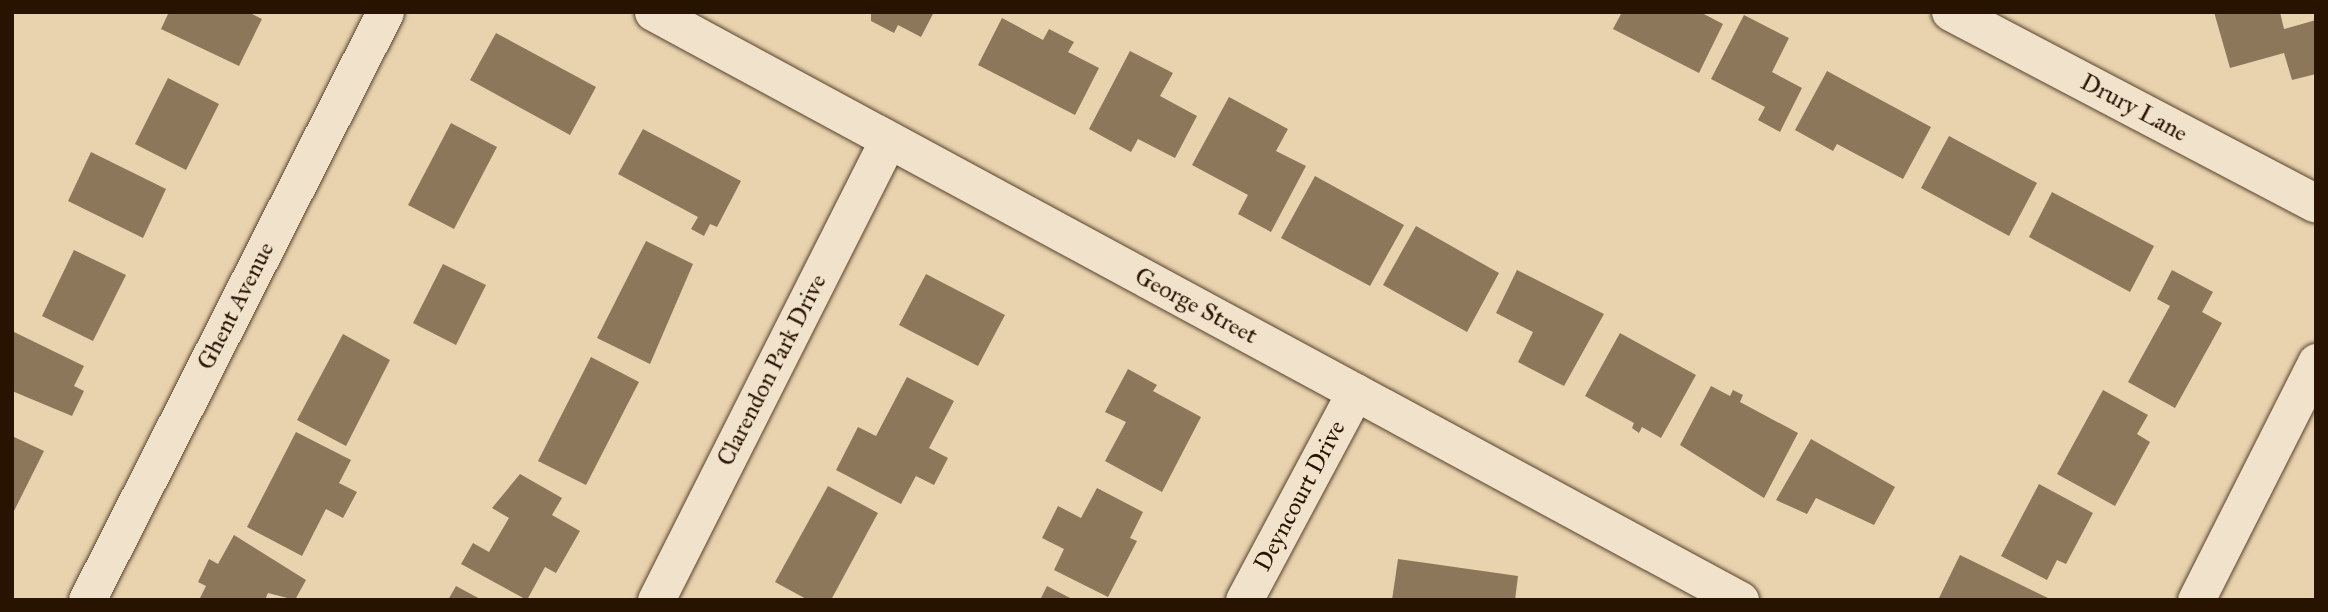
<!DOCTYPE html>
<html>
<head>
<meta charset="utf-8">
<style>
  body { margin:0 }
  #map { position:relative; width:2328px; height:612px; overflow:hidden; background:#e9d3af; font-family:"IM FELL Great Primer",serif }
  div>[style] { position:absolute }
  .building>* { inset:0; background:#8c775b }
  .roads { filter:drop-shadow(0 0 2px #58432c) drop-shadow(0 0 2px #58432c) }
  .street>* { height:37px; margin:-18.5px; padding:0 18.5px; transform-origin:18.5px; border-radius:18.5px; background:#f1e2cb }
  .secondary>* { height:38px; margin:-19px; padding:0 19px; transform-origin:19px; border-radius:19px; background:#f1e2cb }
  span { translate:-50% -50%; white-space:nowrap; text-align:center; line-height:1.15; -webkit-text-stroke:5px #f1e2cb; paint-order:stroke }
  .street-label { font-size:24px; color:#281300 }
  .frame { position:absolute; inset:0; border:14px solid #281300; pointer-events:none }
</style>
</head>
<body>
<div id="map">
  <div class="building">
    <div style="clip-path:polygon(169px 12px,248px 12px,262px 19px,239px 66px,161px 29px)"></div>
    <div style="clip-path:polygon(871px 12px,934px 12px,921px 37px,898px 25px,894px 33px,871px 21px)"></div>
    <div style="clip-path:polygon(1622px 12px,1700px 12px,1723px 24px,1699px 73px,1613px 29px)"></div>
    <div style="clip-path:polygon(2214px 12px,2280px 12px,2284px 29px,2316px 20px,2316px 74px,2292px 80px,2284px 53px,2230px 68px)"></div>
    <div style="clip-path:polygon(1744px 15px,1789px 38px,1772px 72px,1802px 88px,1780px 132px,1758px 120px,1765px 107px,1711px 79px)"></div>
    <div style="clip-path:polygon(1002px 18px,1043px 40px,1049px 29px,1074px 42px,1068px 52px,1099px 68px,1075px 115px,978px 65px)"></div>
    <div style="clip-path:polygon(496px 33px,596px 87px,570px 135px,470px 80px)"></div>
    <div style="clip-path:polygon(1130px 51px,1173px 73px,1160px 96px,1197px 116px,1175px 158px,1138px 139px,1131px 152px,1089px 129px)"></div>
    <div style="clip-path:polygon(1827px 71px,1931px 127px,1903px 179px,1837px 144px,1833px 151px,1795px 130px)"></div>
    <div style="clip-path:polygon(168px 78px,219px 104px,186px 170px,135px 144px)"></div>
    <div style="clip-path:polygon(1229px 97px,1288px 129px,1276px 151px,1306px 166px,1271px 232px,1238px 214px,1248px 195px,1192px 165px)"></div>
    <div style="clip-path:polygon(451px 123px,497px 147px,454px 229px,408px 205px)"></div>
    <div style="clip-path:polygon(643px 129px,741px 181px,717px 227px,710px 224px,704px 236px,691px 229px,698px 217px,618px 174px)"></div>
    <div style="clip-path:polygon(1949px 136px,2037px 183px,2009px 236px,1921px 188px)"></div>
    <div style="clip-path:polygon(91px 152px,166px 189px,143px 238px,68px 201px)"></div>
    <div style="clip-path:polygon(1315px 176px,1404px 225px,1370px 286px,1281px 238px)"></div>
    <div style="clip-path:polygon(2052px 192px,2154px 246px,2130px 292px,2029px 237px)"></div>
    <div style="clip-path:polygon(1416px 226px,1499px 273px,1467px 332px,1383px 285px)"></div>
    <div style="clip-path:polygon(646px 241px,693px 264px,650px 364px,597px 338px)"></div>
    <div style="clip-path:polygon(74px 250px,126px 275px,93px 341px,42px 316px)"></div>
    <div style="clip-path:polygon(443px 264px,486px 285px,456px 345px,413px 323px)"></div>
    <div style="clip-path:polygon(1517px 270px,1604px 314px,1564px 386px,1518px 362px,1533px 332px,1496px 313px)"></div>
    <div style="clip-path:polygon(2172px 270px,2213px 292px,2202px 312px,2222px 323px,2175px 408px,2128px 382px,2170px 306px,2157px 299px)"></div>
    <div style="clip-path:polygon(926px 274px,1005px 315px,978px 366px,899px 325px)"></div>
    <div style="clip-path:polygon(12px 331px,84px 366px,74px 386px,84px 391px,72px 416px,12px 391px)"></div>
    <div style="clip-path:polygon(1620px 333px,1696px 375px,1661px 438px,1642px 427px,1639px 433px,1632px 428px,1634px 423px,1585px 396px)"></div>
    <div style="clip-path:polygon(343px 334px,390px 360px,346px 446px,297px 420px)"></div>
    <div style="clip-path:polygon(591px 357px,639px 382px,586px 485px,538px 461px)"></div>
    <div style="clip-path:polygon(1128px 369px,1157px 385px,1153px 391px,1201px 417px,1162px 492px,1105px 461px,1126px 422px,1105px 412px)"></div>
    <div style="clip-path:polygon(907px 377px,954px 401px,929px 448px,948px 458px,934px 485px,916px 476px,901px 504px,836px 470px,858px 427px,876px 436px)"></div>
    <div style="clip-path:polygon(1711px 386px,1730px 396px,1733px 390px,1743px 395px,1740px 402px,1798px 433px,1764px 498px,1680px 445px)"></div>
    <div style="clip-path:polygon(2103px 390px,2148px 415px,2137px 434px,2150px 442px,2115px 506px,2057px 474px)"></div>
    <div style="clip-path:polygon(296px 432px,351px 460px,339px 483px,357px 492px,343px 518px,326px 509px,302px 556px,247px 527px)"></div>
    <div style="clip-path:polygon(12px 436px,44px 451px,12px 515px)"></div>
    <div style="clip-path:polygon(1811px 439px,1895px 487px,1874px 525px,1816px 498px,1807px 514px,1776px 500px)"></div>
    <div style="clip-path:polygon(520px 474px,562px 498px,552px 515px,580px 531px,556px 573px,545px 567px,527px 600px,461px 564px,473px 543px,489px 552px,509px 518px,492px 508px)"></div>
    <div style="clip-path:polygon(2039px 484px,2093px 513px,2066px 564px,2057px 560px,2047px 580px,2001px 556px)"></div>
    <div style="clip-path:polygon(828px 486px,878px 513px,831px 600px,808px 600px,775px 582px)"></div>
    <div style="clip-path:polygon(1097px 488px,1143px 512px,1130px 538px,1137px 541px,1108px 597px,1054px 570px,1064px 549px,1042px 538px,1058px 506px,1081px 518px)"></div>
    <div style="clip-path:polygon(234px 535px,306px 580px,295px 600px,268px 593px,265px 600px,199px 600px,206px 586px,198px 582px,209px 559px,218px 564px)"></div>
    <div style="clip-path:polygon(1960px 555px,2052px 600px,1938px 600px)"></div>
    <div style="clip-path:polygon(1398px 559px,1518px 576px,1515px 600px,1392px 600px)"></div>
    <div style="clip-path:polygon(456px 586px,482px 600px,448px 600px)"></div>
    <div style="clip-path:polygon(1047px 586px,1074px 600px,1040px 600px)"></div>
  </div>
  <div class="roads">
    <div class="street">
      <div style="left:653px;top:12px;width:1236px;rotate:28.41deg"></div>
      <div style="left:87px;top:600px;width:659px;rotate:-63.12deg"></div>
      <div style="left:656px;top:600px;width:515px;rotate:-63.24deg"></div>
      <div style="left:1244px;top:600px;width:236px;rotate:-61.9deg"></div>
      <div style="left:2196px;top:600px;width:267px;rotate:-63.2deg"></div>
    </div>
    <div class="secondary">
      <div style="left:1951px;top:12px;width:412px;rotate:27.7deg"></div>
    </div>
  </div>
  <div class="street-label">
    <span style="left:2134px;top:108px;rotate:28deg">Drury Lane</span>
    <span style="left:236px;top:306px;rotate:-63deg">Ghent Avenue</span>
    <span style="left:1196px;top:306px;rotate:28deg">George Street</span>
    <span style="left:772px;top:370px;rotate:-63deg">Clarendon Park Drive</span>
    <span style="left:1300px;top:496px;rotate:-62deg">Deyncourt Drive</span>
  </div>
  <div class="frame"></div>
</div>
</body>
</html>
